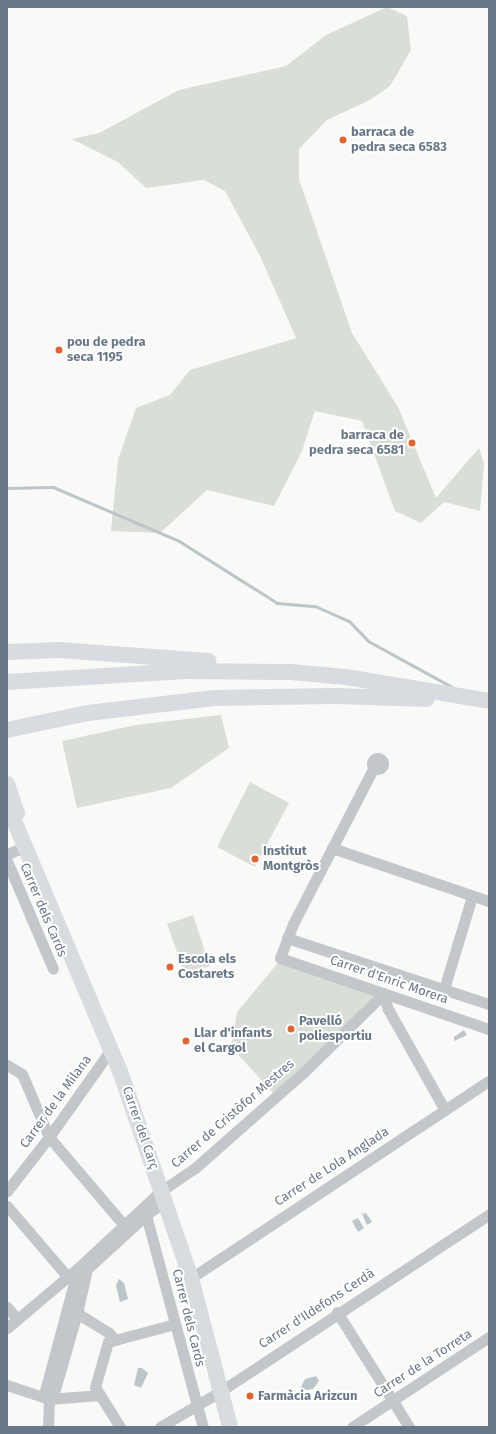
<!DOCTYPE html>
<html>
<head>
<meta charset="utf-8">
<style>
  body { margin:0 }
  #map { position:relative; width:496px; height:1434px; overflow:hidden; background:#f9faf7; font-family:"Fira Sans",sans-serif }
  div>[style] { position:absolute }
  .green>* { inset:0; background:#d9ded7 }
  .water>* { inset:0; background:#bbc5ca }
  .stream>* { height:3px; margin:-1.5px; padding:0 1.5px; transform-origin:1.5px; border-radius:1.5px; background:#bbc5ca }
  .street>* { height:11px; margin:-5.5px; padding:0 5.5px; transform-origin:5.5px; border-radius:5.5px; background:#c3c6cb }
  .street>.ring { margin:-5.5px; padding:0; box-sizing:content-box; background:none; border:11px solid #c3c6cb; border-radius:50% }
  .secondary>* { height:16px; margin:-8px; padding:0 8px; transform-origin:8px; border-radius:8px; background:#d8dce0 }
  .dots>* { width:11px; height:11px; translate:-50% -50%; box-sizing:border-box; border:2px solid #fff; border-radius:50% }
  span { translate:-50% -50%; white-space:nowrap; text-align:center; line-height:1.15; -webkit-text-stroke:4px #fff; paint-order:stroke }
  .poi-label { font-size:13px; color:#697888; font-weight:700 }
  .left { translate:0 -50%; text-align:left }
  .right { translate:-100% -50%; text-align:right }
  .street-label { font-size:13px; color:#697888 }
  .frame { position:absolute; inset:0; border:8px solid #697888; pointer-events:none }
</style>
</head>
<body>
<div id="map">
  <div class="green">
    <div style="clip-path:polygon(387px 7px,407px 16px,411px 50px,390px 86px,370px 100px,327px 120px,299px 149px,299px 179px,352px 333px,398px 407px,436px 498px,479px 448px,484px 464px,480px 511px,444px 502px,421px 523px,395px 511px,362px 421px,315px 411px,302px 451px,274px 506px,207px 490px,160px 533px,111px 531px,118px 460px,136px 408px,170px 395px,190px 370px,296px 338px,260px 256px,225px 191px,204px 180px,146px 188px,118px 162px,72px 139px,99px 133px,179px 90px,286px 66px,326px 35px)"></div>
    <div style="clip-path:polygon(221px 715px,229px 748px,171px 788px,77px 808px,62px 741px,135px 725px)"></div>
    <div style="clip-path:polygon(250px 782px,289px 803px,255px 867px,217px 847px)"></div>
    <div style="clip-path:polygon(193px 915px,210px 966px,185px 974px,167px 924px)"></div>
    <div style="clip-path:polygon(282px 958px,383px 994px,276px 1096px,231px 1047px,237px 1012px)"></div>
  </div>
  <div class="water">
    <div style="clip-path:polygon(464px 1030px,467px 1035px,454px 1041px,454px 1037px)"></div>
    <div style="clip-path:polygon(361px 1212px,363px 1214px,366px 1213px,372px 1222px,367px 1225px)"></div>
    <div style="clip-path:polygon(358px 1218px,364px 1228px,358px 1232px,352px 1221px)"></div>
    <div style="clip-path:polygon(119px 1279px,124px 1283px,128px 1299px,120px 1302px,116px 1285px)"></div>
    <div style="clip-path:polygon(138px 1368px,142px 1368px,148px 1373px,141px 1388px,134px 1385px)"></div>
    <div style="clip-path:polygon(316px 1376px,319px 1381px,313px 1389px,306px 1390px,301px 1387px,305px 1379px)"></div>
  </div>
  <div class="stream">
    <div style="left:7px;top:488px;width:46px;rotate:-1.2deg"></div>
    <div style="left:53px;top:487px;width:137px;rotate:23.2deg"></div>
    <div style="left:179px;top:541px;width:116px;rotate:32.3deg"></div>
    <div style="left:277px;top:603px;width:38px;rotate:5deg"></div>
    <div style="left:315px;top:606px;width:37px;rotate:24deg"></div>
    <div style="left:349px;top:621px;width:28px;rotate:46deg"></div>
    <div style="left:368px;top:641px;width:98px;rotate:28.7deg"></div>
  </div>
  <div class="street">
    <div class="ring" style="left:372.5px;top:758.5px;width:0;height:0"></div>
    <div style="left:374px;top:767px;width:177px;rotate:117.3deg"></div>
    <div style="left:293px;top:924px;width:36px;rotate:111deg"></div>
    <div style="left:280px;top:958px;width:221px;rotate:18.8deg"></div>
    <div style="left:332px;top:848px;width:166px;rotate:18.7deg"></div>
    <div style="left:7px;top:854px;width:19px;rotate:-21deg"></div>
    <div style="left:7px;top:861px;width:117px;rotate:66.9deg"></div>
    <div style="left:287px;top:938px;width:213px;rotate:18.1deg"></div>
    <div style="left:444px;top:989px;width:97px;rotate:-73.2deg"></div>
    <div style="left:383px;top:994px;width:16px;rotate:72deg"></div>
    <div style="left:388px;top:1009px;width:116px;rotate:60.6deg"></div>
    <div style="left:7px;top:1065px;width:17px;rotate:31deg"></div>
    <div style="left:22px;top:1074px;width:69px;rotate:66.8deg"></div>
    <div style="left:49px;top:1137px;width:114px;rotate:49.6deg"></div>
    <div style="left:7px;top:1191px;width:68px;rotate:-52.1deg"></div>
    <div style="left:49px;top:1137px;width:109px;rotate:-54.7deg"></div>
    <div style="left:7px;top:1206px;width:92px;rotate:49.4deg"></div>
    <div style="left:146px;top:1215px;width:220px;rotate:75deg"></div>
    <div style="left:191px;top:1278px;width:357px;rotate:-33.5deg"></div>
    <div style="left:7px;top:1307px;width:16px;rotate:50deg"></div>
    <div style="left:337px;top:1312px;width:136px;rotate:57.9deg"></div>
    <div style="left:77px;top:1313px;width:38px;rotate:32deg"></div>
    <div style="left:109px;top:1333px;width:9px;rotate:49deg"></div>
    <div style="left:115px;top:1340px;width:62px;rotate:-14.9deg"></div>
    <div style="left:7px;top:1328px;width:93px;rotate:-40.2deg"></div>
    <div style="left:78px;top:1268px;width:113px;rotate:-42.9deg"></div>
    <div style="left:161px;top:1191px;width:41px;rotate:-34.1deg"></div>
    <div style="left:195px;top:1168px;width:145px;rotate:-41.4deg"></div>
    <div style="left:304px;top:1072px;width:111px;rotate:-44.6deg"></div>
    <div style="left:7px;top:1385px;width:44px;rotate:18.4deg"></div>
    <div style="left:49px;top:1399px;width:51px;rotate:-4.5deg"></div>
    <div style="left:100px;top:1395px;width:38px;rotate:58deg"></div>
    <div style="left:100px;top:1395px;width:9px;rotate:-122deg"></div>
    <div style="left:95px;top:1387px;width:47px;rotate:-73.9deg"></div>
    <div style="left:108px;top:1342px;width:7px;rotate:-16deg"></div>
    <div style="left:49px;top:1399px;width:8px;rotate:-50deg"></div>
    <div style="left:54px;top:1393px;width:83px;rotate:-74deg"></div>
    <div style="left:77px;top:1313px;width:45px;rotate:-77.2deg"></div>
    <div style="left:87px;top:1269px;width:80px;rotate:-42.5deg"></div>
    <div style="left:146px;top:1215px;width:22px;rotate:-36deg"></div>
    <div style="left:48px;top:1427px;width:28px;rotate:-88deg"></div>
    <div style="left:49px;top:1399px;width:9px;rotate:-117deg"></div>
    <div style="left:45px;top:1391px;width:127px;rotate:-75deg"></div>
    <div style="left:160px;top:1427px;width:71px;rotate:-30.5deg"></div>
    <div style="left:221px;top:1391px;width:321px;rotate:-33.4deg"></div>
    <div style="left:352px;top:1427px;width:164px;rotate:-33.3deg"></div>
  </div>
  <div class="secondary">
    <div style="left:7px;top:652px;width:52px;rotate:-2.2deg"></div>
    <div style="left:59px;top:650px;width:150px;rotate:4.2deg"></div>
    <div style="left:7px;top:682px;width:179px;rotate:-3.5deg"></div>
    <div style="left:186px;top:671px;width:104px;rotate:0.6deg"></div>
    <div style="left:290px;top:672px;width:56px;rotate:5.1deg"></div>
    <div style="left:346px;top:677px;width:145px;rotate:9.5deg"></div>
    <div style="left:7px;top:730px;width:83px;rotate:-11.9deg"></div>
    <div style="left:88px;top:713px;width:127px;rotate:-6.8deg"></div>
    <div style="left:214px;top:698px;width:122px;rotate:-0.9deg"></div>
    <div style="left:336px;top:696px;width:91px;rotate:1.9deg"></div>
    <div style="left:7px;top:784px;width:31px;rotate:71deg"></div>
    <div style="left:7px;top:804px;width:290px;rotate:67.1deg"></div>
    <div style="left:120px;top:1071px;width:219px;rotate:71.1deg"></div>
    <div style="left:191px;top:1278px;width:154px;rotate:75.3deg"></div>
  </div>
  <div class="dots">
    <div style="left:343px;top:140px;background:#e16430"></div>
    <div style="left:59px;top:350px;background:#e16430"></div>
    <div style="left:412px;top:443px;background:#e16430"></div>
    <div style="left:255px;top:859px;background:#e16430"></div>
    <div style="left:170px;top:967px;background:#e16430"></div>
    <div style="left:291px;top:1029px;background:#e16430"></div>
    <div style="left:186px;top:1041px;background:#e16430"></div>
    <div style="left:250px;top:1396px;background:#e16430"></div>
  </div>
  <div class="poi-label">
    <span class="left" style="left:351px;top:140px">barraca de<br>pedra seca 6583</span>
    <span class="left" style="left:67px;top:350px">pou de pedra<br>seca 1195</span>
    <span class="right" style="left:404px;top:443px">barraca de<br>pedra seca 6581</span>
    <span class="left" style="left:263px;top:859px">Institut<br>Montgròs</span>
    <span class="left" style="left:178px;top:967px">Escola els<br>Costarets</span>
    <span class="left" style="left:299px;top:1029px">Pavelló<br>poliesportiu</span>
    <span class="left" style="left:194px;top:1041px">Llar d'infants<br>el Cargol</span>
    <span class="left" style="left:258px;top:1396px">Farmàcia Arizcun</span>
  </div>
  <div class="street-label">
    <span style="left:43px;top:910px;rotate:67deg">Carrer dels Cards</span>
    <span style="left:389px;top:980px;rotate:19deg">Carrer d'Enric Morera</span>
    <span style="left:56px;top:1102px;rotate:-54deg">Carrer de la Milana</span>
    <span style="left:233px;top:1114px;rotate:-41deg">Carrer de Cristòfor Mestres</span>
    <span style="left:140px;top:1128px;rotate:71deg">Carrer del Carç</span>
    <span style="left:332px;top:1167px;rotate:-33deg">Carrer de Lola Anglada</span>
    <span style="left:317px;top:1309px;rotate:-33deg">Carrer d'Ildefons Cerdà</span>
    <span style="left:188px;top:1318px;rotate:76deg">Carrer dels Cards</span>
    <span style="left:423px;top:1364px;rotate:-33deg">Carrer de la Torreta</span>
  </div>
  <div class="frame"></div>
</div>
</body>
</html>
